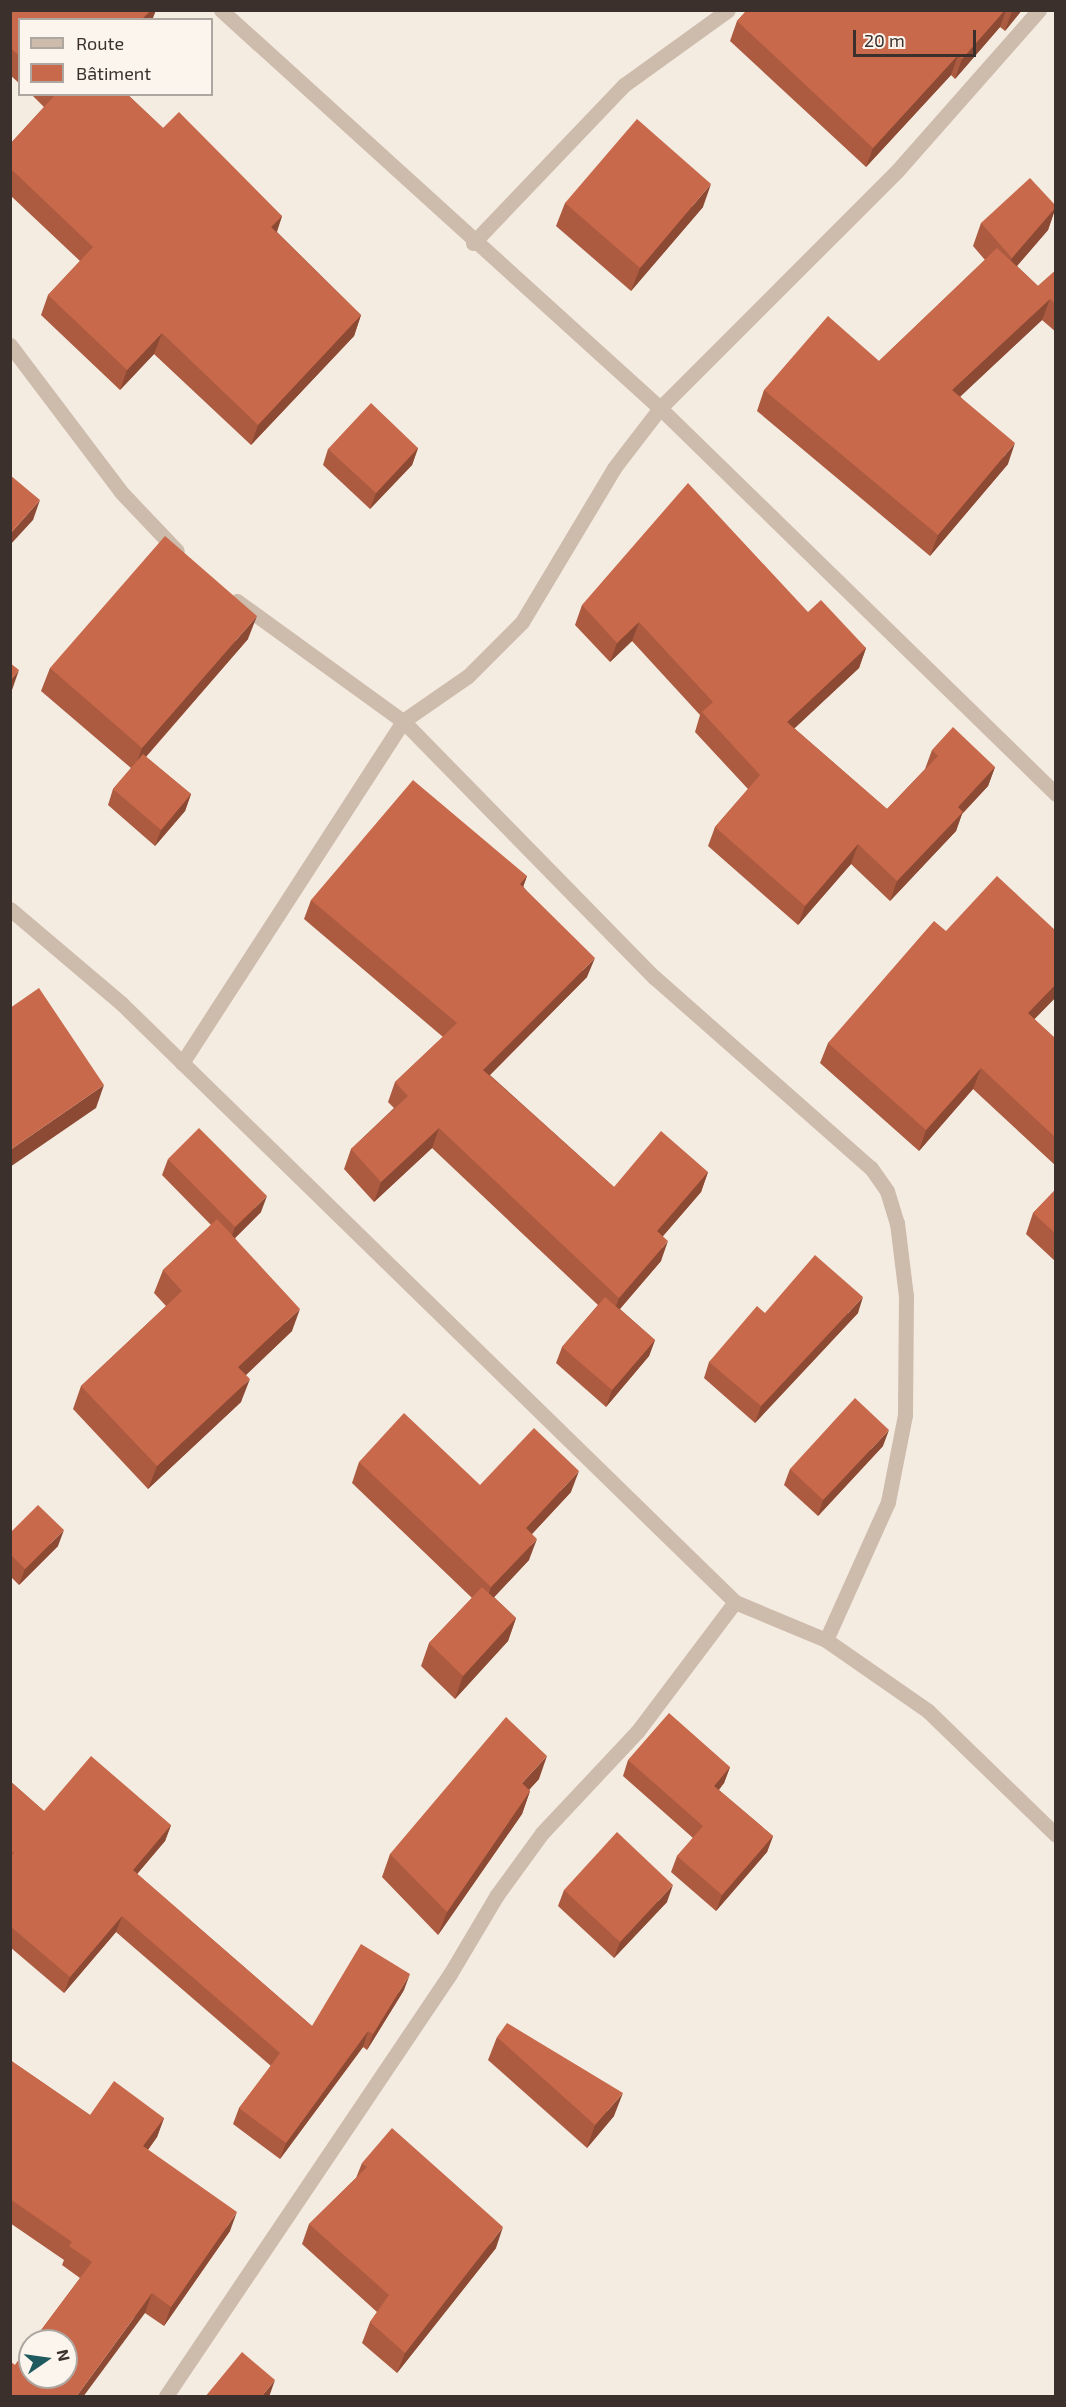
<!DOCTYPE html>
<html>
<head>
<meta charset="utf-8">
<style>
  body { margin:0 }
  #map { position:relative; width:1066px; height:2407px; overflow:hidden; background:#f4ebe1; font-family:"Exo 2",sans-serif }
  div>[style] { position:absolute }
  .minor>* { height:15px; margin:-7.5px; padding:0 7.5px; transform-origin:7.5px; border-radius:7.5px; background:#cdbbac }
  .wall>* { inset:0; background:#ac5a40 }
  .shaded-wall>* { inset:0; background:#8c4a34 }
  .building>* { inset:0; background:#c8694b }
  span { translate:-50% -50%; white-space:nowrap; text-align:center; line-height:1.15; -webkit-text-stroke:4.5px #fbf5ee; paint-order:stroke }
  .frame { position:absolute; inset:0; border:12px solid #3b302b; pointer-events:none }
  .legend { position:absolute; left:18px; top:18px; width:195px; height:78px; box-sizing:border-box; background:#fbf5ee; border:2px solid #aea6a0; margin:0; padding:8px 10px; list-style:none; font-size:18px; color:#3b302b }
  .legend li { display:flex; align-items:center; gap:12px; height:30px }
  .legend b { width:30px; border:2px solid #aea6a0 }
  .north { position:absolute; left:18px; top:2329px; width:60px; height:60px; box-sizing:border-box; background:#fbf5ee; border:2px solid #aea6a0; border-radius:50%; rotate:77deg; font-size:16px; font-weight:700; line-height:24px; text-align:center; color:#3b302b }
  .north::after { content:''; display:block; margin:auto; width:21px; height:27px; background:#1f5a5e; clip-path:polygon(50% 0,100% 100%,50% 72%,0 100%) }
  .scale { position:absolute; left:853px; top:30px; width:123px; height:27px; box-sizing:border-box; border:3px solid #3b302b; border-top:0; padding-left:8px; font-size:18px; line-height:21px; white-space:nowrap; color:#3b302b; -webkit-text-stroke:4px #fbf5ee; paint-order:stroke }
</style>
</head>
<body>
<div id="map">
  <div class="minor">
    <div style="left:221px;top:10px;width:593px;rotate:42.2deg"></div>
    <div style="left:660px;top:408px;width:553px;rotate:44.27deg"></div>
    <div style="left:473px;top:243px;width:219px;rotate:-46.3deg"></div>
    <div style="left:624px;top:85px;width:128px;rotate:-35.8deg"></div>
    <div style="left:10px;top:345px;width:184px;rotate:52.9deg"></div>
    <div style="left:121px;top:492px;width:81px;rotate:46.5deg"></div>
    <div style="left:237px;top:601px;width:205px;rotate:35.9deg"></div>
    <div style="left:403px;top:721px;width:359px;rotate:45.6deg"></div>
    <div style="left:654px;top:977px;width:289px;rotate:41.4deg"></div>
    <div style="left:871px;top:1168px;width:28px;rotate:55deg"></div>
    <div style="left:887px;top:1191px;width:34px;rotate:73deg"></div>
    <div style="left:897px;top:1223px;width:74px;rotate:83deg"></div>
    <div style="left:906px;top:1296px;width:119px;rotate:90.5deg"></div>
    <div style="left:905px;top:1415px;width:89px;rotate:101.1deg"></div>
    <div style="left:888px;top:1502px;width:151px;rotate:114.2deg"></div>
    <div style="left:10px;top:909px;width:147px;rotate:40.3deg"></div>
    <div style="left:122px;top:1004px;width:856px;rotate:44.29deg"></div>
    <div style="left:735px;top:1602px;width:99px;rotate:22.7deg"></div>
    <div style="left:826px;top:1640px;width:124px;rotate:34.8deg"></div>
    <div style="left:928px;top:1711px;width:178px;rotate:44.1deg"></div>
    <div style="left:182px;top:1063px;width:407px;rotate:-57.1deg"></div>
    <div style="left:403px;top:721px;width:79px;rotate:-34.7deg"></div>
    <div style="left:468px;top:676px;width:76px;rotate:-45deg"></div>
    <div style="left:522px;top:622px;width:179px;rotate:-59.1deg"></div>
    <div style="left:614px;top:468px;width:76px;rotate:-52.5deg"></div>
    <div style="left:660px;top:408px;width:335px;rotate:-45deg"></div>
    <div style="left:897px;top:171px;width:215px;rotate:-48.6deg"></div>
    <div style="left:166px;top:2396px;width:509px;rotate:-56.06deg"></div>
    <div style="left:450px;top:1974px;width:92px;rotate:-59.3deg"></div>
    <div style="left:497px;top:1895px;width:77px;rotate:-54deg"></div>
    <div style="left:542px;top:1833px;width:139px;rotate:-46.8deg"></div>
    <div style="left:637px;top:1732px;width:163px;rotate:-53deg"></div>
  </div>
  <div class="wall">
    <div style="clip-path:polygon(10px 10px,156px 10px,152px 20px,20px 20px,20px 84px,10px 75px)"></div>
    <div style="clip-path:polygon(747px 10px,1022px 10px,1005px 31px,1000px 27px,955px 79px,951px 75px,866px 167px,730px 41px,737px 21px)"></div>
    <div style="clip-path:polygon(31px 94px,127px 94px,163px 128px,282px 216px,277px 232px,361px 315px,354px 336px,251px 445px,154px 354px,120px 390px,41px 315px,48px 295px,80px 261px,10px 195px,10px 144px,44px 107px)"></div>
    <div style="clip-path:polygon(565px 203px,703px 207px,631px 291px,556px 226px)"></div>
    <div style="clip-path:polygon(1056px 206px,1048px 230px,1017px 266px,1038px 286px,1056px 270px,1056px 332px,1042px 320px,960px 396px,1008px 464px,930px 556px,757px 411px,764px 390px,879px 361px,985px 260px,973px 246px,981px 223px)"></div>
    <div style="clip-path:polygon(418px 448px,412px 465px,370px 509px,323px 465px,328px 449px)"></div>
    <div style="clip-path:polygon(582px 605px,808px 612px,866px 648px,859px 668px,794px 728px,887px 809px,925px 769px,932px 750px,995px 767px,988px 786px,962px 814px,956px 831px,890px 901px,851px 864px,798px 925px,708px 846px,715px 827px,748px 789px,695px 732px,700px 715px,632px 641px,610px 662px,575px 625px)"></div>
    <div style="clip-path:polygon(248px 639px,146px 757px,191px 794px,185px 811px,155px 846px,108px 805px,113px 789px,131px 768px,41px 691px,50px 668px)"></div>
    <div style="clip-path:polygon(527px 876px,523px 886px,587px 977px,490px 1075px,614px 1187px,708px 1172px,701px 1192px,663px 1236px,661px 1261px,620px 1309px,655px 1340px,649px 1356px,606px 1407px,556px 1363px,562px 1347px,598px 1305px,432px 1148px,374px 1202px,344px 1169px,351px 1149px,394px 1108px,388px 1102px,395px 1082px,443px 1037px,304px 919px,311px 900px)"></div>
    <div style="clip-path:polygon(946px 931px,1056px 931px,1056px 997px,1034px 1019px,1056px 1039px,1056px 1166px,973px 1089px,919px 1151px,820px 1063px,828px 1043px)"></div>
    <div style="clip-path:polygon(168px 1159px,261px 1212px,235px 1238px,292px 1331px,246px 1375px,241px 1402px,148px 1489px,73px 1409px,81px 1386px,166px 1306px,154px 1293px,163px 1270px,211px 1225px,162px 1175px)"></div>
    <div style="clip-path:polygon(1056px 1189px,1056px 1262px,1026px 1234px,1033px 1213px)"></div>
    <div style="clip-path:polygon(765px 1313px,858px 1313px,755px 1423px,704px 1378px,709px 1362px)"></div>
    <div style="clip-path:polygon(883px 1446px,818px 1516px,784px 1485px,790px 1469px)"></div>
    <div style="clip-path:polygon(359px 1462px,480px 1485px,571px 1492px,532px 1534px,529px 1560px,494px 1597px,516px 1618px,508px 1641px,455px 1699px,421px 1666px,429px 1643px,472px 1598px,352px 1483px)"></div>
    <div style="clip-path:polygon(10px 1533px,58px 1546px,19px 1585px,10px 1576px)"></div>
    <div style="clip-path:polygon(628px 1760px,730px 1767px,724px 1783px,719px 1790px,773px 1836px,767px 1852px,716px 1911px,671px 1872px,677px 1856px,693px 1838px,623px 1776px)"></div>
    <div style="clip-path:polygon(539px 1779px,529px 1790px,530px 1791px,522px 1814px,438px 1935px,382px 1877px,390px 1854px)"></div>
    <div style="clip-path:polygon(10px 1781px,44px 1811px,171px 1825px,165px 1841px,137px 1874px,312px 2026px,404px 1990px,367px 2050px,363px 2047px,280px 2159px,233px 2124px,239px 2108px,271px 2066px,116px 1932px,64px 1993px,10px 1947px)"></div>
    <div style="clip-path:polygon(564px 1890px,667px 1902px,614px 1958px,558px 1906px)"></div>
    <div style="clip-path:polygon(497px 2037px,614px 2116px,587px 2148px,488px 2060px)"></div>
    <div style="clip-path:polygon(10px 2060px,90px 2115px,164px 2118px,157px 2137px,148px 2150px,230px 2231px,164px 2326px,145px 2313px,15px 2365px,80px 2278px,62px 2265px,64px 2260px,10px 2223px)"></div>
    <div style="clip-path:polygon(362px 2163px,496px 2248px,397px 2373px,362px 2343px,370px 2322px,377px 2312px,302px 2244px,309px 2224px,356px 2178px)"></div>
  </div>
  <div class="shaded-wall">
    <div style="clip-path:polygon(151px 10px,156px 10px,152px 20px,141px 20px)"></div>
    <div style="clip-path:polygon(1005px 10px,1006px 10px,1000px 27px,955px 79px,962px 59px)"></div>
    <div style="clip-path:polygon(1013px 10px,1022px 10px,1005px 31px,1012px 11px)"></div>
    <div style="clip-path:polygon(958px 55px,951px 75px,866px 167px,873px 148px)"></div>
    <div style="clip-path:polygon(711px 184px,703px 207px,631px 291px,640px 268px)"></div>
    <div style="clip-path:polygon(1056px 207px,1048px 230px,1004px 281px,1012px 258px)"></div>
    <div style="clip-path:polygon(282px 216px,275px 236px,271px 227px)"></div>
    <div style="clip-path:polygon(1050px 299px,1042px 320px,945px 411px,952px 390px)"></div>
    <div style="clip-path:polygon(361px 315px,354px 336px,251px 445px,258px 425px)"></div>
    <div style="clip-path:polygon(162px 333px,154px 354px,120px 390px,127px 370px)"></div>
    <div style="clip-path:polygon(1015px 443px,1008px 464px,930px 556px,938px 535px)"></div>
    <div style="clip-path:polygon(418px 448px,412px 465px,370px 509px,376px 493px)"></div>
    <div style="clip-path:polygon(40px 500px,33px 520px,10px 545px,10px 534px)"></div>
    <div style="clip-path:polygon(257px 616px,248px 639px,134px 770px,142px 748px)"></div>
    <div style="clip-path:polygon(639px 622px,632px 641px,610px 662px,617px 643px)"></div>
    <div style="clip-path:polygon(866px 648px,859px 668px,780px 742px,787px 722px)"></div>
    <div style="clip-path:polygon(19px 670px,12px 690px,10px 692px,10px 681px)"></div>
    <div style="clip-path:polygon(995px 767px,988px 786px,962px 814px,956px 831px,890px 901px,897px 881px,958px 807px)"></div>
    <div style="clip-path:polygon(191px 794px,185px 811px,155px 846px,161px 830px)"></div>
    <div style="clip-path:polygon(858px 844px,851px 864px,798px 925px,805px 906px)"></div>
    <div style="clip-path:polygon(527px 876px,520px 896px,520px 884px)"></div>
    <div style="clip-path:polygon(595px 958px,587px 977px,476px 1089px,483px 1070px)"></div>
    <div style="clip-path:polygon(1056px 984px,1056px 997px,1020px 1034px,1028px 1013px)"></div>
    <div style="clip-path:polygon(981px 1068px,973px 1089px,919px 1151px,926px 1130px)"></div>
    <div style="clip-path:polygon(104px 1085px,96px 1108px,10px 1167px,10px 1150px)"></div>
    <div style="clip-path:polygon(439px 1128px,432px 1148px,374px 1202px,381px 1182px)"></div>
    <div style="clip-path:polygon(708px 1172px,701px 1192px,650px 1251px,657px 1231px)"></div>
    <div style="clip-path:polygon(267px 1196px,261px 1212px,229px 1244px,235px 1227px)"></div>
    <div style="clip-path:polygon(668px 1241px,661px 1261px,612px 1318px,619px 1298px)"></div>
    <div style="clip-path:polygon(863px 1297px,858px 1313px,755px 1423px,761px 1406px)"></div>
    <div style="clip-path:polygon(300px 1309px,292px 1331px,230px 1390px,238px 1367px)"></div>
    <div style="clip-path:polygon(655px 1340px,649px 1356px,606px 1407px,612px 1390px)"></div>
    <div style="clip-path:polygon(250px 1379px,241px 1402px,148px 1489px,157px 1466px)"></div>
    <div style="clip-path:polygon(889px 1430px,883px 1446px,818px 1516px,823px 1500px)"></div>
    <div style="clip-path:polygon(579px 1471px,571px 1492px,518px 1549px,526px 1528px)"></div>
    <div style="clip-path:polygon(64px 1530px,58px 1546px,19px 1585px,25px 1569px)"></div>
    <div style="clip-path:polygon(537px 1539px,529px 1560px,484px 1608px,491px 1587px)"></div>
    <div style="clip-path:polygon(516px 1618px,508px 1641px,455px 1699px,463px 1676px)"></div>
    <div style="clip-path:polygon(547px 1756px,539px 1779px,514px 1806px,522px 1783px)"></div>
    <div style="clip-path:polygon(730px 1767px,724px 1783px,708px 1802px,714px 1786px)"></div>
    <div style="clip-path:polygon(530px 1791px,522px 1814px,438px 1935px,447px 1912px)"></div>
    <div style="clip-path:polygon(171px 1825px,165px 1841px,127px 1886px,133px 1870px)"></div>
    <div style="clip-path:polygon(773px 1836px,767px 1852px,716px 1911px,722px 1895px)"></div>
    <div style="clip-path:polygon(673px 1885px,667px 1902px,614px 1958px,620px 1942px)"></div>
    <div style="clip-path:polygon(122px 1916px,116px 1932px,64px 1993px,70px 1977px)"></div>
    <div style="clip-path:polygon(410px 1974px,404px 1990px,367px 2050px,373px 2034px)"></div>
    <div style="clip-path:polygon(368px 2031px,363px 2047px,280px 2159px,286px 2143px)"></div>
    <div style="clip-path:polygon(623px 2093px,614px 2116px,587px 2148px,595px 2125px)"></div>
    <div style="clip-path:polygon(164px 2118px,157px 2137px,136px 2166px,143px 2146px)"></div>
    <div style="clip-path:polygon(237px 2212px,230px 2231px,164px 2326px,171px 2307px)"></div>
    <div style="clip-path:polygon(503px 2227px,496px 2248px,397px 2373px,405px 2353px)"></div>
    <div style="clip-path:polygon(152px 2293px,145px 2313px,83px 2397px,76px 2397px)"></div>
    <div style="clip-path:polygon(275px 2380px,269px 2397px,261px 2397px)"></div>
  </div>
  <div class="building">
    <div style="clip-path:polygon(10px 10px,151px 10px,141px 20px,20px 20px,20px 56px,10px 48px)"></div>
    <div style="clip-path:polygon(747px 10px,1005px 10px,962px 59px,958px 55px,873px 148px,737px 21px)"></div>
    <div style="clip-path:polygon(56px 94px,127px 94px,163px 128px,179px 112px,282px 216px,271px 227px,361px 315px,258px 425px,162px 333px,127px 370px,48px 295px,93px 247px,10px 168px,10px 144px)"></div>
    <div style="clip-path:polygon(637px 119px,711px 184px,640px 268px,565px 203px)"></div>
    <div style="clip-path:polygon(1030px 178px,1056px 206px,1056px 207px,1012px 258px,981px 223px)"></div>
    <div style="clip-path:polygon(997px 248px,1038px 286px,1056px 270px,1056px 304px,1050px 299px,952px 390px,1015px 443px,938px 535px,764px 390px,828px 316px,879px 361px)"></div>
    <div style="clip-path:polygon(371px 403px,418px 448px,376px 493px,328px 449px)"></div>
    <div style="clip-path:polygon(10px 475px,40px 500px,10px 534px)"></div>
    <div style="clip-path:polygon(688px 483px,808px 612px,821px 600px,866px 648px,787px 722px,887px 809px,938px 756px,932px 750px,953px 727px,995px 767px,958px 807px,963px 812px,897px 881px,858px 844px,805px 906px,715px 827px,760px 775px,702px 712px,713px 702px,639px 622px,617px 643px,582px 605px)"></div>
    <div style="clip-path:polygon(165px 536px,257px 616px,142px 748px,50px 668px)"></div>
    <div style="clip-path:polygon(10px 663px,19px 670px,10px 681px)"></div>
    <div style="clip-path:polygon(143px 754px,191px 794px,161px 830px,113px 789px)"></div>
    <div style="clip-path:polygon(413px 780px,527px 876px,520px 884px,595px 958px,483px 1070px,614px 1187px,661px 1131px,708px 1172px,657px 1231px,668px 1241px,619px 1298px,439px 1128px,381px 1182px,351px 1149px,408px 1096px,395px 1082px,457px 1023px,311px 900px)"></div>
    <div style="clip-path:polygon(997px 876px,1056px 931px,1056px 984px,1028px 1013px,1056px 1039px,1056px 1138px,981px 1068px,926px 1130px,828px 1043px,934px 921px,946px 931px)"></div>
    <div style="clip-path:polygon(39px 988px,104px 1085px,10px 1150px,10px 1008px)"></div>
    <div style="clip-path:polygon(199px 1128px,267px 1196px,235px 1227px,168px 1159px)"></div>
    <div style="clip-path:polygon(1056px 1189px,1056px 1234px,1033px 1213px)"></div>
    <div style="clip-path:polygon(217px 1219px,300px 1309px,238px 1367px,250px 1379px,157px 1466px,81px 1386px,182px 1291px,163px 1270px)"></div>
    <div style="clip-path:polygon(815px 1255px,863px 1297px,761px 1406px,709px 1362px,757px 1306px,765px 1313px)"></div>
    <div style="clip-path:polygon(605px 1297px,655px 1340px,612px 1390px,562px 1347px)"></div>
    <div style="clip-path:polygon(855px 1398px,889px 1430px,823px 1500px,790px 1469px)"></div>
    <div style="clip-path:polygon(404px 1413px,480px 1485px,534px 1428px,579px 1471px,526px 1528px,537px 1539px,491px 1587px,359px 1462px)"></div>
    <div style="clip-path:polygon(38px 1505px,64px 1530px,25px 1569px,10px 1554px,10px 1533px)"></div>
    <div style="clip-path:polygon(482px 1587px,516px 1618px,463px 1676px,429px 1643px)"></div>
    <div style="clip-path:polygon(669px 1713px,730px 1767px,714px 1786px,773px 1836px,722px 1895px,677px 1856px,703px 1826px,628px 1760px)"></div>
    <div style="clip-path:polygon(506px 1717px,547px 1756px,522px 1783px,530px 1791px,447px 1912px,390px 1854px)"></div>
    <div style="clip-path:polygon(91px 1756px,171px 1825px,133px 1870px,312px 2026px,361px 1944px,410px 1974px,373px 2034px,368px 2031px,286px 2143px,239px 2108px,280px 2053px,122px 1916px,70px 1977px,10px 1926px,10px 1857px,14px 1853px,10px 1850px,10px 1781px,44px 1811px)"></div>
    <div style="clip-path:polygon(617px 1832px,673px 1885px,620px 1942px,564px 1890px)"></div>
    <div style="clip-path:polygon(507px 2023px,623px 2093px,595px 2125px,497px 2037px)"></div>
    <div style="clip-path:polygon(10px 2060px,90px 2115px,114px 2081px,164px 2118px,143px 2146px,237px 2212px,171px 2307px,152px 2293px,76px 2397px,10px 2397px,10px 2361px,15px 2365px,30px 2345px,30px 2377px,66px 2377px,66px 2341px,33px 2341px,92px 2262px,69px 2246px,72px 2242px,10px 2199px)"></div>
    <div style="clip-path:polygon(392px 2128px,503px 2227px,405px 2353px,370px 2322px,389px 2295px,309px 2224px,367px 2167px,362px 2163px)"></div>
    <div style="clip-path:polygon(242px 2352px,275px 2380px,261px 2397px,205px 2397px)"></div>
  </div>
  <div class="frame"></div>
  <ul class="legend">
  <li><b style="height:8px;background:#cdbbac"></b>Route</li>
  <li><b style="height:16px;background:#c8694b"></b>Bâtiment</li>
  </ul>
  <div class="north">N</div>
  <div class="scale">20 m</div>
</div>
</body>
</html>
